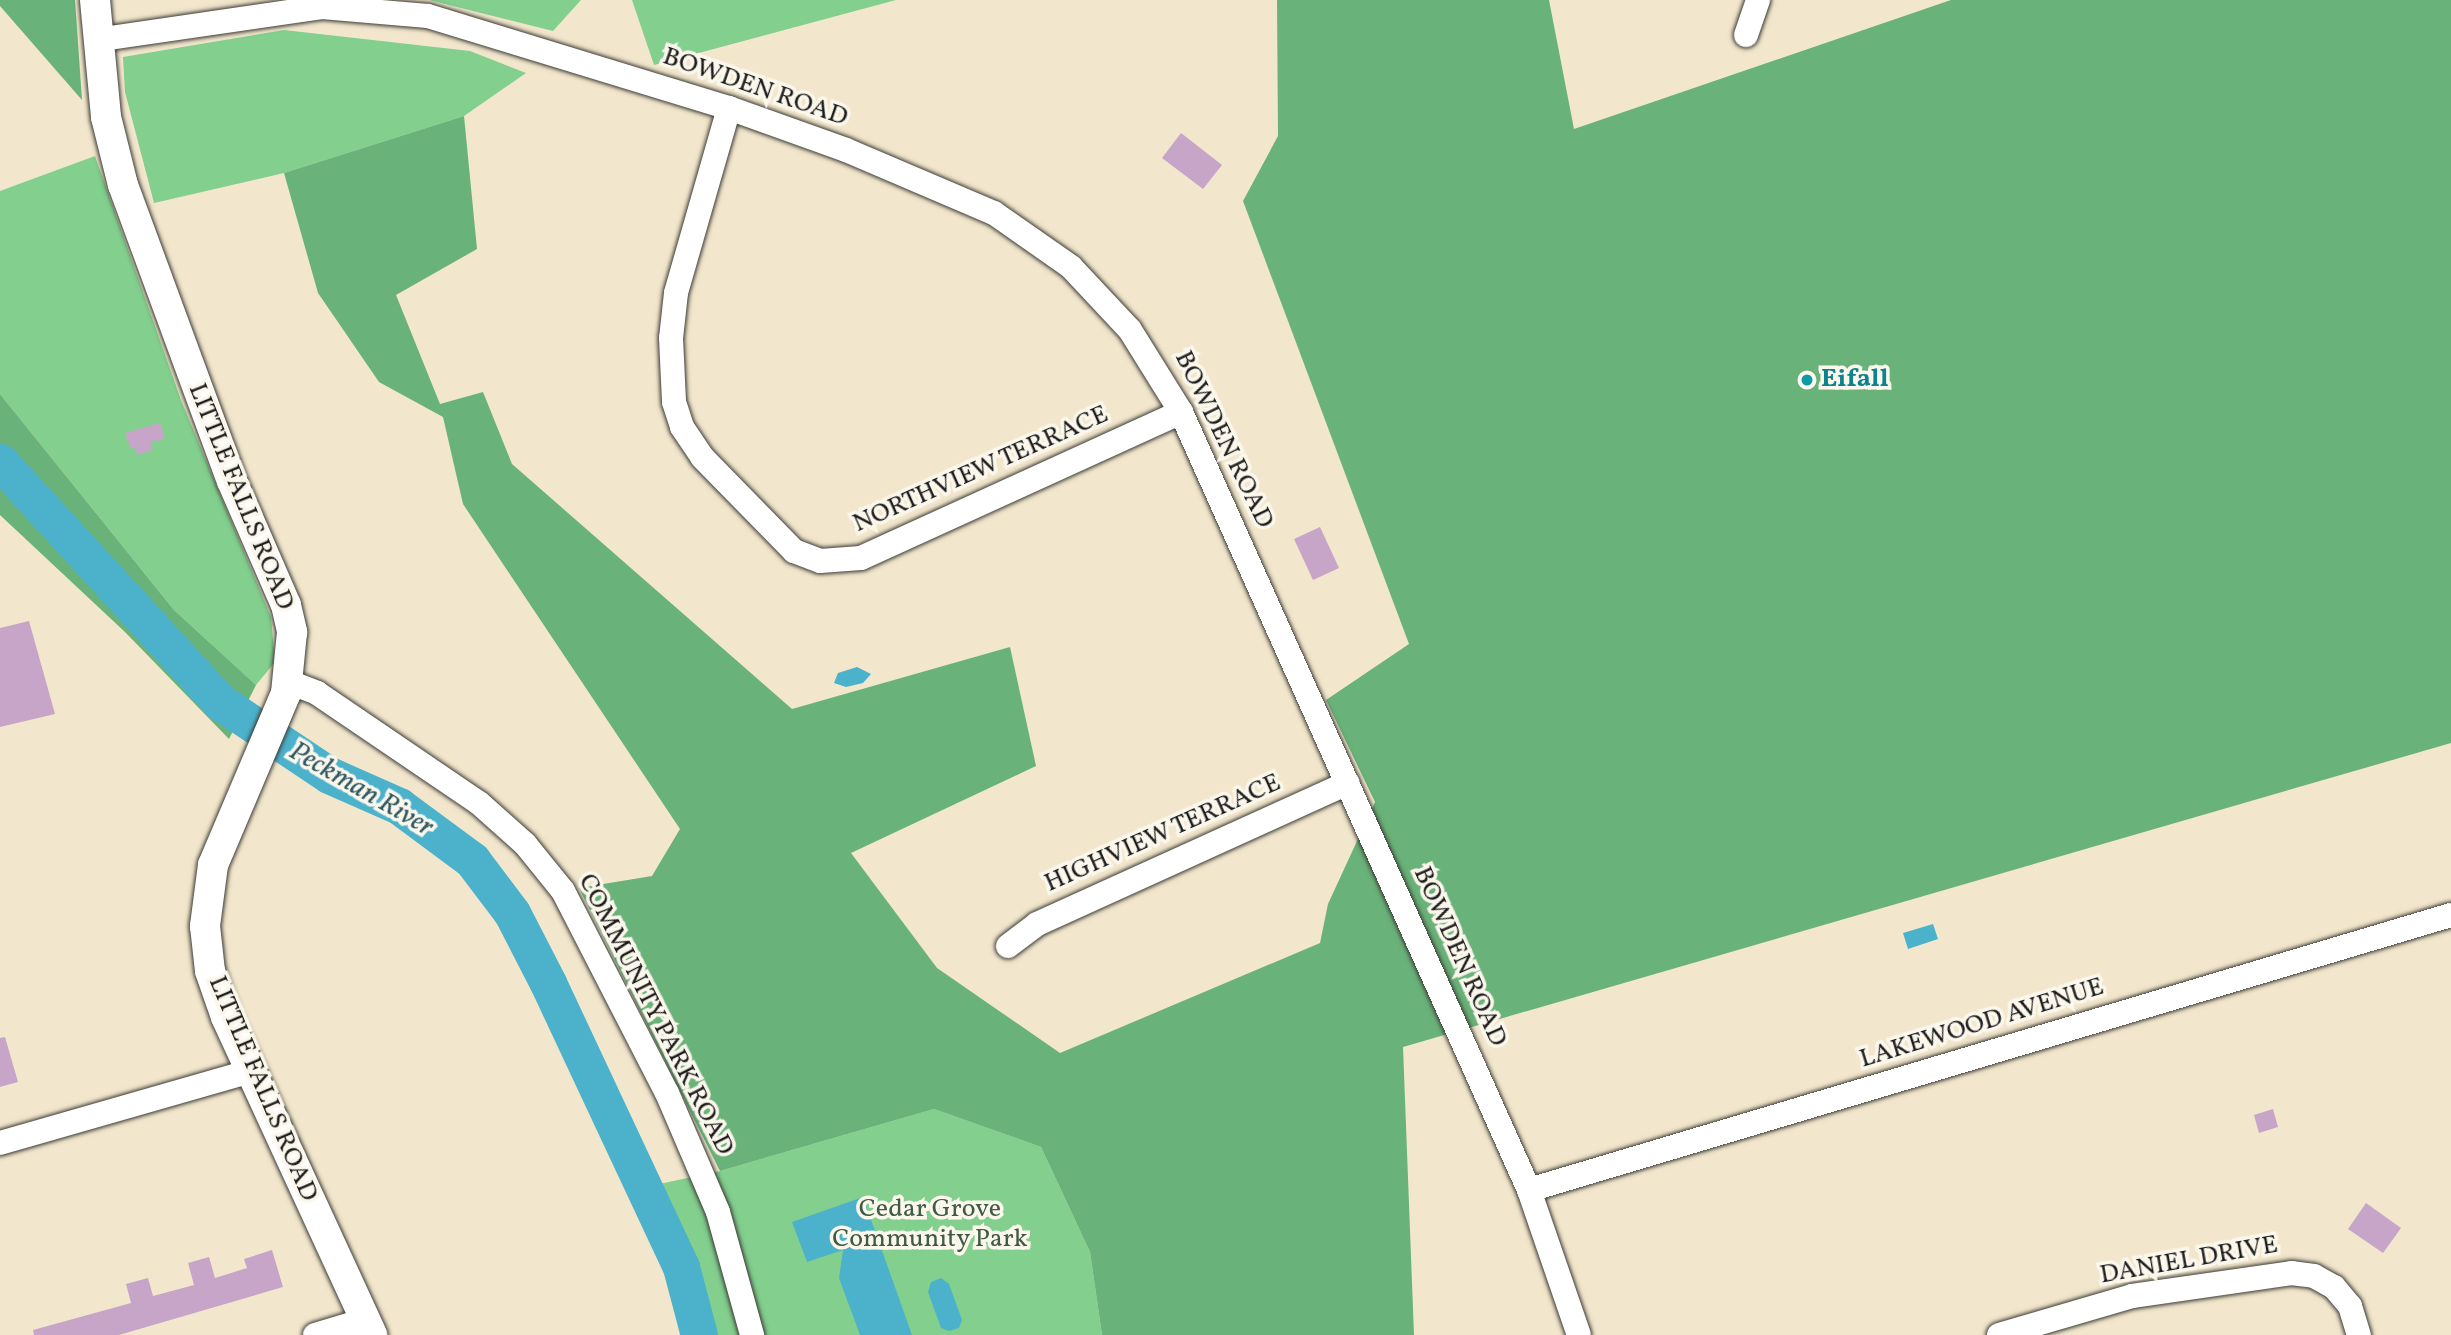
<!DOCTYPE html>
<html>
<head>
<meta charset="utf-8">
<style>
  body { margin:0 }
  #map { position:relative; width:2451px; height:1335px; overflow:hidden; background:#f2e7cc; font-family:Vollkorn,serif }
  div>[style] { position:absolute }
  .green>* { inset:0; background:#82cf8e }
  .forest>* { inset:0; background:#69b279 }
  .water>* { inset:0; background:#4cb2cb }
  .river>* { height:37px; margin:-18.5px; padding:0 18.5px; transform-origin:18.5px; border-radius:18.5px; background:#4cb2cb }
  .building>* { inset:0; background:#c7a5c8 }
  .roads { filter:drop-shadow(0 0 2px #3c3a36) drop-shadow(0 0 2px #3c3a36) }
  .minor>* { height:24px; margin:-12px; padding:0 12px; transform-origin:12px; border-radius:12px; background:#fff }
  .tertiary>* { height:30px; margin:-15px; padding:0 15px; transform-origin:15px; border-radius:15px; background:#fff }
  .dots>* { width:19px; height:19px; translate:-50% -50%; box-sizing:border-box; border:4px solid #fbf7ec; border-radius:50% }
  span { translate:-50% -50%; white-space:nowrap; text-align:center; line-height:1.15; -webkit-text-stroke:7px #fbf7ec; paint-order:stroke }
  .street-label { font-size:26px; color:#1c1c1c }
  .culture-label { font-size:26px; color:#0d838f; font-weight:700 }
  .left { translate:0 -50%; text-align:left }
  .park-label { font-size:26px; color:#405b44 }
  .water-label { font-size:28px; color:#2f5862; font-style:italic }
</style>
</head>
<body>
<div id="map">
  <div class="green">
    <div style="clip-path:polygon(429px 0,581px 0,553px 31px)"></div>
    <div style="clip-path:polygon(632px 0,896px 0,654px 65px)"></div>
    <div style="clip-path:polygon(284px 30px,470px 51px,526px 73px,464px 116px,284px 173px,154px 203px,125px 92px,123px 57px)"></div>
    <div style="clip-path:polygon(95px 156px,181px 400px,271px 617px,275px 662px,256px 685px,174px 610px,0 394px,0 191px)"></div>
    <div style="clip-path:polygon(934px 1109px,1041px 1147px,1090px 1252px,1102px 1335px,684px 1335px,662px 1251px,636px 1189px,720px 1171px)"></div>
  </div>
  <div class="forest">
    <div style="clip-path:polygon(0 0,75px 0,82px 100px,0 6px)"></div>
    <div style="clip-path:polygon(1277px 0,1549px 0,1574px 129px,1951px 0,2451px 0,2451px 743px,1403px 1047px,1414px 1335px,1102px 1335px,1090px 1252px,1041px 1147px,934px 1109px,720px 1171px,579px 888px,652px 876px,680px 829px,463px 504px,443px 417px,379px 382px,318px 293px,284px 173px,464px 116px,477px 249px,396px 295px,440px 404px,483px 392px,512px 464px,792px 709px,1010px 647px,1036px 766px,851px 853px,937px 968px,1060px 1053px,1320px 943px,1328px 904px,1375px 802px,1326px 700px,1409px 644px,1243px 201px,1278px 136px)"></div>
    <div style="clip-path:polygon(0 394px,174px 610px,256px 685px,229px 739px,125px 632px,0 515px)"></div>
  </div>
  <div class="water">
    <div style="clip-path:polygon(857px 667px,871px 674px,863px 683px,846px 687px,834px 683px,838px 673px)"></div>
    <div style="clip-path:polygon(1933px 924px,1938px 939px,1908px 949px,1903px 933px)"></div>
    <div style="clip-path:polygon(863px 1197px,912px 1335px,860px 1335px,839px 1278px,843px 1250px,807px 1262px,792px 1222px)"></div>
    <div style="clip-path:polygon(941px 1278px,949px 1284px,962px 1320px,959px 1328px,949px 1331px,941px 1328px,928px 1292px,931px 1282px)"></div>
  </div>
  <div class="river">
    <div style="left:0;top:462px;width:326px;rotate:47.5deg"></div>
    <div style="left:220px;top:702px;width:131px;rotate:33.8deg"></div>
    <div style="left:329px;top:775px;width:77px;rotate:23.9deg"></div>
    <div style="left:399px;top:806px;width:91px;rotate:36.5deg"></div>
    <div style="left:472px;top:860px;width:66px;rotate:53deg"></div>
    <div style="left:512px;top:913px;width:79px;rotate:62.8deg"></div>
    <div style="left:548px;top:983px;width:314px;rotate:64.9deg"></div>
    <div style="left:681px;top:1267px;width:70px;rotate:75.2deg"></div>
  </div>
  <div class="building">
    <div style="clip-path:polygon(1181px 133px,1222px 165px,1203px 189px,1162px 158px)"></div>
    <div style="clip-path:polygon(160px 423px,165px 438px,150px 443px,153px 450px,137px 455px,135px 448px,131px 449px,125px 433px)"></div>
    <div style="clip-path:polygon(1320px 527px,1339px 568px,1313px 580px,1294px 539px)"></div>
    <div style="clip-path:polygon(29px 621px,55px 714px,0 727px,0 628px)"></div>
    <div style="clip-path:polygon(5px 1037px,18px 1082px,0 1087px,0 1038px)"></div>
    <div style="clip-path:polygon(2273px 1109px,2278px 1127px,2259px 1133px,2254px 1115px)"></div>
    <div style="clip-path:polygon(2366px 1203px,2401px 1228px,2383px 1253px,2348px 1229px)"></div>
    <div style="clip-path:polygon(272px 1250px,283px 1287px,119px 1335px,34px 1335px,33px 1330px,131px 1303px,126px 1284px,148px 1278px,153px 1296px,194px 1285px,188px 1263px,209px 1257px,215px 1278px,247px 1268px,244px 1259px)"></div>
  </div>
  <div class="roads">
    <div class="minor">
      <div style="left:1746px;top:35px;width:37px;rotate:-71deg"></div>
      <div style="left:96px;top:40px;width:228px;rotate:-8.3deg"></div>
      <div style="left:322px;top:7px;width:106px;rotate:4.9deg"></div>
      <div style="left:428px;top:16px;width:315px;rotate:17deg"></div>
      <div style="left:729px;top:108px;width:124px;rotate:19.7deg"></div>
      <div style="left:846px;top:150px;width:161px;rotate:23.1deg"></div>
      <div style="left:994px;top:213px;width:94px;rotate:35deg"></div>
      <div style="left:1071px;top:267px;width:86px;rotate:46.9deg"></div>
      <div style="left:1130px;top:330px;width:97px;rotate:58.1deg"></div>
      <div style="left:1181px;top:412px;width:852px;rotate:65.9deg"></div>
      <div style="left:1529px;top:1190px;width:153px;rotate:71deg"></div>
      <div style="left:729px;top:108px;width:192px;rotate:106deg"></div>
      <div style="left:676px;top:293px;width:45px;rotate:96.3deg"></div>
      <div style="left:671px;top:338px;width:64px;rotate:87.3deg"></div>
      <div style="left:674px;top:402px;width:26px;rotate:72deg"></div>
      <div style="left:682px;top:427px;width:36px;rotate:56deg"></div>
      <div style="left:702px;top:457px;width:132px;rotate:45.6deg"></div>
      <div style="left:794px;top:551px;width:28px;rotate:21deg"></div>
      <div style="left:820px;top:561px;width:41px;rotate:-4.2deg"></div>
      <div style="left:861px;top:558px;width:352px;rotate:-24.5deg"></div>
      <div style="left:289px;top:682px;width:30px;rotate:21deg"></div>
      <div style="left:317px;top:693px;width:196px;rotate:34.2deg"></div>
      <div style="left:479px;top:803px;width:62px;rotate:41.7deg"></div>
      <div style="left:525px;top:844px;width:60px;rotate:51deg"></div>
      <div style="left:563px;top:891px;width:227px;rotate:62.8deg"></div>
      <div style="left:667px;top:1093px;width:129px;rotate:66.8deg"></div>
      <div style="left:718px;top:1212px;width:128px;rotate:74.5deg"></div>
      <div style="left:1008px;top:946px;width:36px;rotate:-37deg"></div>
      <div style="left:1037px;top:924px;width:341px;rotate:-24.4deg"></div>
      <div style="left:0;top:1143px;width:261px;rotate:-16deg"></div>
      <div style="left:1529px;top:1190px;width:962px;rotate:-16.61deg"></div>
      <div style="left:315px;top:1335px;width:52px;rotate:-16.7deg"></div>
      <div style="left:1999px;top:1335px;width:139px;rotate:-16.3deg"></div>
      <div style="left:2132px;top:1296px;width:161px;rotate:-8.2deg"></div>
      <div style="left:2291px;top:1273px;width:23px;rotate:7deg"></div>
      <div style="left:2314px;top:1276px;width:23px;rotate:29deg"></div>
      <div style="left:2334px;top:1287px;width:25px;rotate:50deg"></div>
      <div style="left:2350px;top:1306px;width:30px;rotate:73deg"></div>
    </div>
    <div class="tertiary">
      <div style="left:95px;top:0;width:118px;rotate:84.6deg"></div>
      <div style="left:106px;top:117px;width:70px;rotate:76deg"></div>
      <div style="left:123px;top:185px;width:315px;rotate:69.8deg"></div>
      <div style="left:232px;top:481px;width:135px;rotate:66.5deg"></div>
      <div style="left:286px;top:605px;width:28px;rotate:77deg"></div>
      <div style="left:292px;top:632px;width:61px;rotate:95.6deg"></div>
      <div style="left:286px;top:693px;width:187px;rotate:113deg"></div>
      <div style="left:213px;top:865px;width:62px;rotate:97.5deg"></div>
      <div style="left:205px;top:926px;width:45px;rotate:83.7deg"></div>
      <div style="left:210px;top:971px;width:49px;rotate:70.8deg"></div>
      <div style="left:226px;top:1017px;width:350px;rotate:65.3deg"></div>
    </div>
  </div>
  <div class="dots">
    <div style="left:1807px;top:380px;background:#0f9aa8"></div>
  </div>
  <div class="street-label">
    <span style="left:755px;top:88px;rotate:19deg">BOWDEN ROAD</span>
    <span style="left:1223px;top:440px;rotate:64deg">BOWDEN ROAD</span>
    <span style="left:981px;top:470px;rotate:-24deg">NORTHVIEW TERRACE</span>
    <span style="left:240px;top:497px;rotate:68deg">LITTLE FALLS ROAD</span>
    <span style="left:1163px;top:834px;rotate:-24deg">HIGHVIEW TERRACE</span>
    <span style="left:1459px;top:957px;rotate:66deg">BOWDEN ROAD</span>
    <span style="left:655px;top:1015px;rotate:63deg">COMMUNITY PARK ROAD</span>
    <span style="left:1982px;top:1024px;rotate:-17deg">LAKEWOOD AVENUE</span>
    <span style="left:262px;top:1089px;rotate:67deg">LITTLE FALLS ROAD</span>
    <span style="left:2189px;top:1261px;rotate:-10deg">DANIEL DRIVE</span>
  </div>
  <div class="culture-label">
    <span class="left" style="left:1821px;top:380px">Eifall</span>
  </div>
  <div class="park-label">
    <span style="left:930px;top:1225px">Cedar Grove<br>Community Park</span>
  </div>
  <div class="water-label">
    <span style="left:361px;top:790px;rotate:30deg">Peckman River</span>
  </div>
</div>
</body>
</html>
